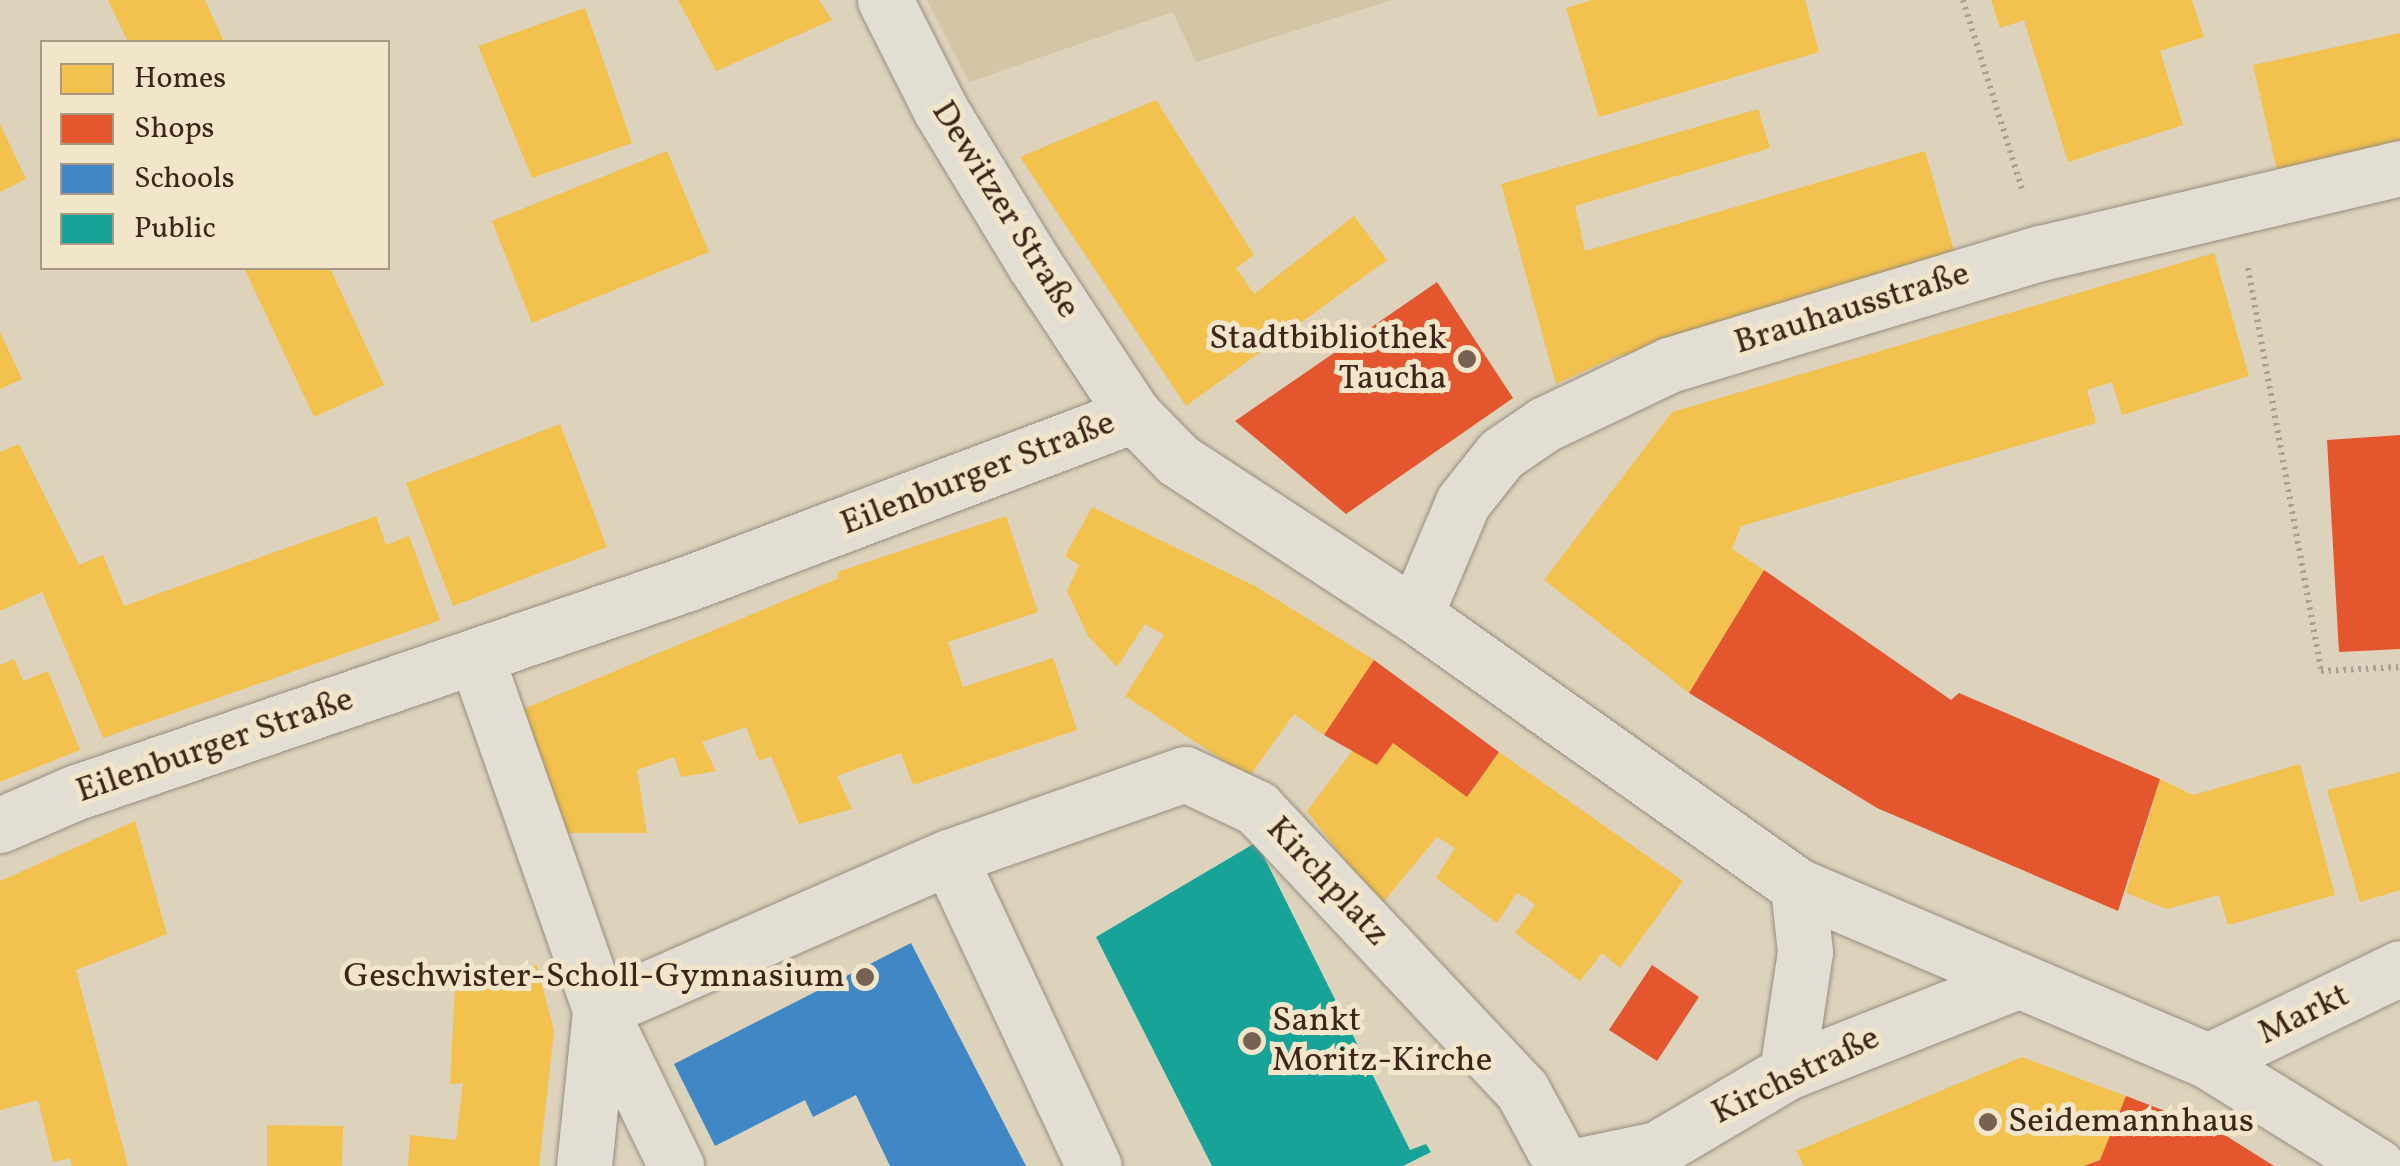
<!DOCTYPE html>
<html>
<head>
<meta charset="utf-8">
<style>
  body { margin:0 }
  #map { position:relative; width:2400px; height:1166px; overflow:hidden; background:#ddd3bc; font-family:Vollkorn,serif }
  div>[style] { position:absolute }
  .green>* { inset:0; background:#d4c5a7 }
  .homes>* { inset:0; background:#f2c14e }
  .shops>* { inset:0; background:#e4572e }
  .schools>* { inset:0; background:#3f88c5 }
  .public>* { inset:0; background:#17a398 }
  .path>* { height:6px; margin-top:-3px; transform-origin:0; background:repeating-linear-gradient(90deg,#a7a096 0 2.5px,transparent 0 7.5px) }
  .roads { filter:drop-shadow(0 0 2px #968d7e) drop-shadow(0 0 2px #968d7e) }
  .minor>* { height:55px; margin:-27.5px; padding:0 27.5px; transform-origin:27.5px; border-radius:27.5px; background:#e3ded3 }
  .dots>* { width:28px; height:28px; translate:-50% -50%; box-sizing:border-box; border:5px solid #f1e6ca; border-radius:50% }
  span { translate:-50% -50%; white-space:nowrap; text-align:center; line-height:1.15; -webkit-text-stroke:10px #f1e6ca; paint-order:stroke }
  .street-label { font-size:35px; color:#3e2419 }
  .poi-label { font-size:35px; color:#3e2419 }
  .right { translate:-100% -50%; text-align:right }
  .left { translate:0 -50%; text-align:left }
  .legend { position:absolute; left:40px; top:40px; width:350px; height:230px; box-sizing:border-box; background:#f1e6ca; border:2px solid #a99883; margin:0; padding:12px 18px; list-style:none; font-size:30px; color:#3e2419 }
  .legend li { display:flex; align-items:center; gap:20px; height:50px }
  .legend b { width:50px; border:2px solid #a99883 }
</style>
</head>
<body>
<div id="map">
  <div class="green">
    <div style="clip-path:polygon(927px 0,1392px 0,1196px 62px,1173px 12px,969px 82px)"></div>
  </div>
  <div class="homes">
    <div style="clip-path:polygon(108px 0,205px 0,224px 42px,128px 42px)"></div>
    <div style="clip-path:polygon(678px 0,819px 0,832px 20px,716px 71px)"></div>
    <div style="clip-path:polygon(1592px 0,1805px 0,1819px 52px,1599px 117px,1566px 8px)"></div>
    <div style="clip-path:polygon(1991px 0,2192px 0,2204px 37px,2160px 51px,2183px 125px,2068px 162px,2024px 20px,2000px 28px)"></div>
    <div style="clip-path:polygon(585px 8px,632px 143px,532px 178px,478px 46px)"></div>
    <div style="clip-path:polygon(2400px 33px,2400px 149px,2278px 175px,2253px 65px)"></div>
    <div style="clip-path:polygon(1156px 100px,1254px 255px,1236px 268px,1254px 294px,1354px 216px,1387px 260px,1186px 406px,1020px 157px)"></div>
    <div style="clip-path:polygon(1758px 109px,1770px 148px,1575px 206px,1585px 251px,1925px 151px,1957px 261px,1615px 357px,1556px 384px,1501px 184px)"></div>
    <div style="clip-path:polygon(0 124px,26px 179px,0 192px)"></div>
    <div style="clip-path:polygon(667px 151px,709px 252px,532px 323px,492px 221px)"></div>
    <div style="clip-path:polygon(2214px 253px,2249px 376px,2122px 415px,2112px 382px,2087px 390px,2096px 423px,1741px 526px,1732px 549px,1764px 570px,1689px 693px,1544px 580px,1672px 412px)"></div>
    <div style="clip-path:polygon(244px 268px,330px 268px,384px 385px,314px 417px)"></div>
    <div style="clip-path:polygon(0 332px,22px 379px,0 389px)"></div>
    <div style="clip-path:polygon(560px 424px,607px 547px,453px 606px,406px 483px)"></div>
    <div style="clip-path:polygon(19px 444px,79px 565px,103px 555px,124px 606px,376px 516px,386px 545px,409px 536px,440px 620px,103px 738px,42px 592px,0 611px,0 452px)"></div>
    <div style="clip-path:polygon(1092px 507px,1255px 586px,1374px 660px,1324px 735px,1294px 714px,1249px 777px,1125px 696px,1164px 635px,1145px 624px,1117px 667px,1088px 636px,1067px 591px,1079px 565px,1065px 556px)"></div>
    <div style="clip-path:polygon(1006px 516px,1038px 612px,948px 642px,963px 687px,1053px 658px,1077px 730px,913px 785px,901px 753px,837px 776px,852px 809px,799px 824px,771px 756px,759px 761px,746px 727px,702px 742px,716px 771px,681px 777px,674px 757px,637px 770px,647px 833px,564px 833px,521px 710px,839px 578px,837px 572px)"></div>
    <div style="clip-path:polygon(14px 659px,23px 681px,48px 671px,80px 750px,0 782px,0 665px)"></div>
    <div style="clip-path:polygon(1393px 743px,1467px 797px,1499px 752px,1683px 881px,1620px 968px,1602px 953px,1580px 981px,1515px 933px,1535px 905px,1526px 898px,1517px 893px,1497px 923px,1436px 878px,1455px 848px,1437px 837px,1380px 906px,1307px 811px,1353px 750px,1377px 765px)"></div>
    <div style="clip-path:polygon(2300px 764px,2335px 895px,2228px 925px,2219px 895px,2167px 909px,2126px 893px,2160px 779px,2193px 795px)"></div>
    <div style="clip-path:polygon(2400px 772px,2400px 890px,2360px 902px,2327px 790px)"></div>
    <div style="clip-path:polygon(135px 821px,167px 934px,76px 970px,128px 1166px,72px 1166px,70px 1158px,53px 1162px,38px 1100px,0 1110px,0 881px)"></div>
    <div style="clip-path:polygon(537px 965px,554px 1031px,539px 1166px,408px 1166px,410px 1135px,456px 1140px,463px 1083px,450px 1084px,455px 986px)"></div>
    <div style="clip-path:polygon(2022px 1057px,2126px 1096px,2100px 1160px,2083px 1166px,1804px 1166px,1796px 1151px)"></div>
    <div style="clip-path:polygon(267px 1125px,343px 1126px,342px 1166px,267px 1166px)"></div>
  </div>
  <div class="shops">
    <div style="clip-path:polygon(1437px 282px,1513px 398px,1346px 514px,1235px 421px)"></div>
    <div style="clip-path:polygon(2400px 435px,2400px 649px,2339px 652px,2327px 440px)"></div>
    <div style="clip-path:polygon(1764px 570px,1951px 700px,1959px 693px,2160px 779px,2118px 911px,1877px 808px,1689px 693px)"></div>
    <div style="clip-path:polygon(1374px 660px,1499px 752px,1467px 797px,1393px 743px,1377px 765px,1324px 735px)"></div>
    <div style="clip-path:polygon(1652px 965px,1699px 997px,1657px 1061px,1609px 1030px)"></div>
    <div style="clip-path:polygon(2126px 1096px,2220px 1132px,2274px 1166px,2084px 1166px,2100px 1160px)"></div>
  </div>
  <div class="schools">
    <div style="clip-path:polygon(911px 943px,1026px 1166px,890px 1166px,856px 1095px,813px 1117px,805px 1100px,715px 1146px,674px 1064px)"></div>
  </div>
  <div class="public">
    <div style="clip-path:polygon(1272px 833px,1263px 855px,1410px 1150px,1426px 1144px,1431px 1152px,1403px 1166px,1212px 1166px,1096px 937px)"></div>
  </div>
  <div class="path">
    <div style="left:1963px;top:0;width:198px;rotate:72.7deg"></div>
    <div style="left:2248px;top:268px;width:410px;rotate:79.7deg"></div>
    <div style="left:2321px;top:671px;width:79px;rotate:-2.9deg"></div>
  </div>
  <div class="roads">
    <div class="minor">
      <div style="left:885px;top:0;width:122px;rotate:63.2deg"></div>
      <div style="left:940px;top:109px;width:179px;rotate:58.7deg"></div>
      <div style="left:1033px;top:262px;width:183px;rotate:56.6deg"></div>
      <div style="left:1134px;top:415px;width:63px;rotate:45.6deg"></div>
      <div style="left:1178px;top:460px;width:283px;rotate:33.2deg"></div>
      <div style="left:1415px;top:615px;width:469px;rotate:35.3deg"></div>
      <div style="left:1798px;top:886px;width:446px;rotate:23.1deg"></div>
      <div style="left:2208px;top:1061px;width:199px;rotate:31.9deg"></div>
      <div style="left:1415px;top:615px;width:123px;rotate:-67deg"></div>
      <div style="left:1463px;top:502px;width:61px;rotate:-51.6deg"></div>
      <div style="left:1501px;top:454px;width:53px;rotate:-34.3deg"></div>
      <div style="left:1545px;top:424px;width:137px;rotate:-25.4deg"></div>
      <div style="left:1669px;top:365px;width:388px;rotate:-16.8deg"></div>
      <div style="left:2041px;top:253px;width:369px;rotate:-13.3deg"></div>
      <div style="left:476px;top:657px;width:374px;rotate:70.6deg"></div>
      <div style="left:600px;top:1010px;width:381px;rotate:-23.7deg"></div>
      <div style="left:949px;top:857px;width:250px;rotate:-19.4deg"></div>
      <div style="left:1185px;top:774px;width:80px;rotate:25.3deg"></div>
      <div style="left:1257px;top:808px;width:387px;rotate:46.8deg"></div>
      <div style="left:1522px;top:1090px;width:86px;rotate:61.7deg"></div>
      <div style="left:0;top:825px;width:81px;rotate:-23.4deg"></div>
      <div style="left:74px;top:793px;width:647px;rotate:-18.86deg"></div>
      <div style="left:686px;top:584px;width:479px;rotate:-20.7deg"></div>
      <div style="left:949px;top:857px;width:341px;rotate:64.9deg"></div>
      <div style="left:2208px;top:1061px;width:213px;rotate:-25.8deg"></div>
      <div style="left:1787px;top:1072px;width:121px;rotate:-81.5deg"></div>
      <div style="left:1805px;top:952px;width:66px;rotate:-96.1deg"></div>
      <div style="left:584px;top:1166px;width:157px;rotate:-84.1deg"></div>
      <div style="left:600px;top:1010px;width:174px;rotate:64deg"></div>
      <div style="left:1576px;top:1166px;width:83px;rotate:-11.9deg"></div>
      <div style="left:1657px;top:1149px;width:151px;rotate:-30.6deg"></div>
      <div style="left:1787px;top:1072px;width:246px;rotate:-21.5deg"></div>
    </div>
  </div>
  <div class="dots">
    <div style="left:1467px;top:359px;background:#766152"></div>
    <div style="left:865px;top:977px;background:#766152"></div>
    <div style="left:1252px;top:1041px;background:#766152"></div>
    <div style="left:1988px;top:1122px;background:#766152"></div>
  </div>
  <div class="street-label">
    <span style="left:1005px;top:210px;rotate:58deg">Dewitzer Straße</span>
    <span style="left:1852px;top:309px;rotate:-17deg">Brauhausstraße</span>
    <span style="left:978px;top:474px;rotate:-21deg">Eilenburger Straße</span>
    <span style="left:215px;top:746px;rotate:-19deg">Eilenburger Straße</span>
    <span style="left:1327px;top:882px;rotate:47deg">Kirchplatz</span>
    <span style="left:2304px;top:1015px;rotate:-26deg">Markt</span>
    <span style="left:1796px;top:1076px;rotate:-26deg">Kirchstraße</span>
  </div>
  <div class="poi-label">
    <span class="right" style="left:1447px;top:359px">Stadtbibliothek<br>Taucha</span>
    <span class="right" style="left:845px;top:977px">Geschwister-Scholl-Gymnasium</span>
    <span class="left" style="left:1272px;top:1041px">Sankt<br>Moritz-Kirche</span>
    <span class="left" style="left:2008px;top:1122px">Seidemannhaus</span>
  </div>
  <ul class="legend">
  <li><b style="height:28px;background:#f2c14e"></b>Homes</li>
  <li><b style="height:28px;background:#e4572e"></b>Shops</li>
  <li><b style="height:28px;background:#3f88c5"></b>Schools</li>
  <li><b style="height:28px;background:#17a398"></b>Public</li>
  </ul>
</div>
</body>
</html>
